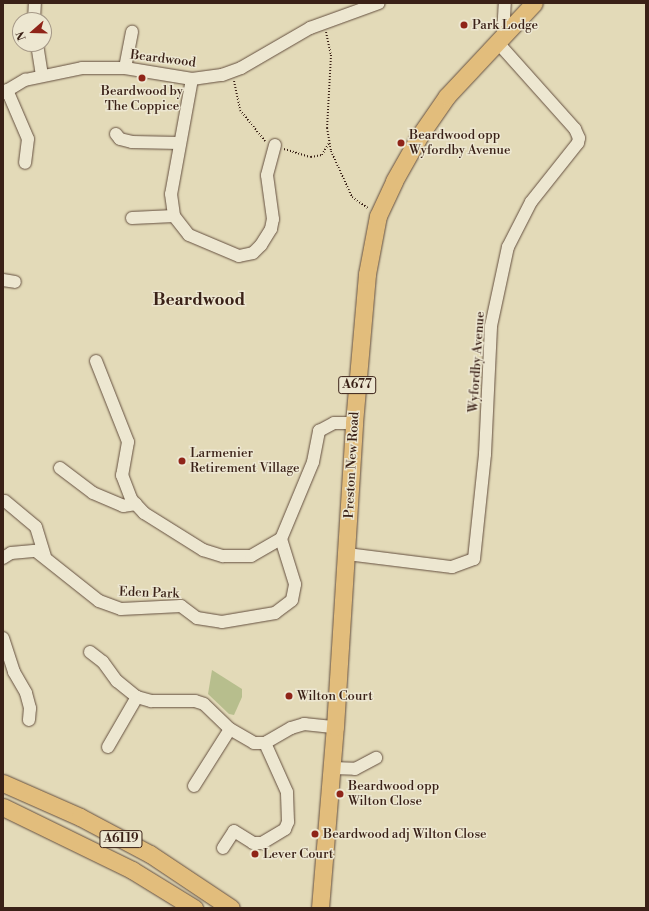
<!DOCTYPE html>
<html>
<head>
<meta charset="utf-8">
<style>
  body { margin:0 }
  #map { position:relative; width:649px; height:911px; overflow:hidden; background:#e3dab8; font-family:"Libre Bodoni",serif }
  div>[style] { position:absolute }
  .green>* { inset:0; background:#b7be8d }
  .path>* { height:2px; margin-top:-1px; transform-origin:0; background:repeating-linear-gradient(90deg,#3a2117 0 1px,transparent 0 3px) }
  .roads { filter:drop-shadow(0 0 1px #644f3f) drop-shadow(0 0 1px #644f3f) }
  .minor>* { height:12px; margin:-6px; padding:0 6px; transform-origin:6px; border-radius:6px; background:#ede7d1 }
  .highway>* { height:17px; margin:-8.5px; padding:0 8.5px; transform-origin:8.5px; border-radius:8.5px; background:#e2bd7c }
  .dots>* { width:11px; height:11px; translate:-50% -50%; box-sizing:border-box; border:2px solid #ede7d1; border-radius:50% }
  span { translate:-50% -50%; white-space:nowrap; text-align:center; line-height:1.15; -webkit-text-stroke:3px #ede7d1; paint-order:stroke }
  .shield-label span { padding:1px 3px; background:#ede7d1; border:1px solid; border-radius:3px; -webkit-text-stroke-width:0 }
  .shield-label { font-size:12px; color:#3a2117; font-weight:700 }
  .poi-label { font-size:13px; color:#3a2117 }
  .left { translate:0 -50%; text-align:left }
  .street-label { font-size:13px; color:#3a2117 }
  .district-label { font-size:17px; color:#3a2117; font-weight:700 }
  .frame { position:absolute; inset:0; border:4px solid #3a2117; pointer-events:none }
  .north { position:absolute; left:12px; top:12px; width:40px; height:40px; box-sizing:border-box; background:#ede7d1; border:1px solid #a59887; border-radius:50%; rotate:250deg; font-size:11px; font-weight:700; line-height:16px; text-align:center; color:#3a2117 }
  .north::after { content:''; display:block; margin:auto; width:14px; height:18px; background:#8f2418; clip-path:polygon(50% 0,100% 100%,50% 72%,0 100%) }
</style>
</head>
<body>
<div id="map">
  <div class="green">
    <div style="clip-path:polygon(212px 670px,242px 689px,242px 697px,234px 715px,229px 714px,208px 694px)"></div>
  </div>
  <div class="path">
    <div style="left:326px;top:32px;width:24px;rotate:78deg"></div>
    <div style="left:331px;top:55px;width:73px;rotate:93.1deg"></div>
    <div style="left:327px;top:128px;width:23px;rotate:80deg"></div>
    <div style="left:331px;top:151px;width:51px;rotate:65.5deg"></div>
    <div style="left:352px;top:197px;width:19px;rotate:35deg"></div>
    <div style="left:234px;top:81px;width:30px;rotate:78deg"></div>
    <div style="left:240px;top:110px;width:40px;rotate:51deg"></div>
    <div style="left:284px;top:149px;width:28px;rotate:17deg"></div>
    <div style="left:311px;top:157px;width:11px;rotate:-10deg"></div>
    <div style="left:322px;top:155px;width:14px;rotate:-60deg"></div>
  </div>
  <div class="roads">
    <div class="minor">
      <div style="left:34px;top:20px;width:17px;rotate:-87deg"></div>
      <div style="left:503px;top:37px;width:34px;rotate:-87deg"></div>
      <div style="left:37px;top:44px;width:30px;rotate:81deg"></div>
      <div style="left:125px;top:68px;width:37px;rotate:-79deg"></div>
      <div style="left:192px;top:79px;width:117px;rotate:100.3deg"></div>
      <div style="left:171px;top:194px;width:22px;rotate:82deg"></div>
      <div style="left:174px;top:216px;width:24px;rotate:52deg"></div>
      <div style="left:189px;top:235px;width:54px;rotate:22.8deg"></div>
      <div style="left:239px;top:256px;width:14px;rotate:-12deg"></div>
      <div style="left:253px;top:253px;width:11px;rotate:-45deg"></div>
      <div style="left:261px;top:245px;width:19px;rotate:-58deg"></div>
      <div style="left:271px;top:229px;width:10px;rotate:-79deg"></div>
      <div style="left:273px;top:219px;width:44px;rotate:-97.8deg"></div>
      <div style="left:267px;top:175px;width:31px;rotate:-75deg"></div>
      <div style="left:7px;top:90px;width:53px;rotate:66.8deg"></div>
      <div style="left:28px;top:139px;width:24px;rotate:97deg"></div>
      <div style="left:3px;top:93px;width:26px;rotate:-31deg"></div>
      <div style="left:25px;top:80px;width:58px;rotate:-11.9deg"></div>
      <div style="left:82px;top:68px;width:43px"></div>
      <div style="left:125px;top:68px;width:68px;rotate:9.3deg"></div>
      <div style="left:192px;top:79px;width:30px;rotate:-8deg"></div>
      <div style="left:222px;top:75px;width:20px;rotate:-20deg"></div>
      <div style="left:241px;top:68px;width:80px;rotate:-30.1deg"></div>
      <div style="left:310px;top:28px;width:73px;rotate:-19.9deg"></div>
      <div style="left:116px;top:134px;width:6px;rotate:51deg"></div>
      <div style="left:120px;top:139px;width:12px;rotate:14deg"></div>
      <div style="left:132px;top:142px;width:47px;rotate:1.2deg"></div>
      <div style="left:132px;top:218px;width:42px;rotate:-2.7deg"></div>
      <div style="left:3px;top:280px;width:12px;rotate:9deg"></div>
      <div style="left:96px;top:361px;width:87px;rotate:68.4deg"></div>
      <div style="left:128px;top:442px;width:34px;rotate:100deg"></div>
      <div style="left:122px;top:475px;width:26px;rotate:69deg"></div>
      <div style="left:131px;top:499px;width:19px;rotate:47deg"></div>
      <div style="left:144px;top:513px;width:70px;rotate:32.1deg"></div>
      <div style="left:203px;top:550px;width:21px;rotate:17deg"></div>
      <div style="left:223px;top:556px;width:28px"></div>
      <div style="left:251px;top:556px;width:34px;rotate:-30deg"></div>
      <div style="left:60px;top:468px;width:41px;rotate:37.1deg"></div>
      <div style="left:93px;top:493px;width:33px;rotate:23deg"></div>
      <div style="left:123px;top:506px;width:13px;rotate:-9deg"></div>
      <div style="left:5px;top:501px;width:40px;rotate:40deg"></div>
      <div style="left:36px;top:527px;width:30px;rotate:73deg"></div>
      <div style="left:347px;top:554px;width:106px;rotate:7.1deg"></div>
      <div style="left:452px;top:567px;width:23px;rotate:-20deg"></div>
      <div style="left:474px;top:559px;width:106px;rotate:-84deg"></div>
      <div style="left:485px;top:454px;width:128px;rotate:-87.3deg"></div>
      <div style="left:491px;top:326px;width:81px;rotate:-77.9deg"></div>
      <div style="left:508px;top:247px;width:51px;rotate:-62.9deg"></div>
      <div style="left:531px;top:202px;width:75px;rotate:-51.5deg"></div>
      <div style="left:578px;top:143px;width:5px;rotate:-79deg"></div>
      <div style="left:579px;top:138px;width:10px;rotate:-114deg"></div>
      <div style="left:575px;top:129px;width:115px;rotate:-131.8deg"></div>
      <div style="left:3px;top:558px;width:9px;rotate:-32deg"></div>
      <div style="left:11px;top:553px;width:25px;rotate:-5deg"></div>
      <div style="left:36px;top:551px;width:80px;rotate:38.4deg"></div>
      <div style="left:99px;top:601px;width:23px;rotate:20deg"></div>
      <div style="left:121px;top:609px;width:60px;rotate:-2.9deg"></div>
      <div style="left:181px;top:606px;width:20px;rotate:37deg"></div>
      <div style="left:197px;top:618px;width:25px;rotate:9deg"></div>
      <div style="left:222px;top:622px;width:54px;rotate:-9.6deg"></div>
      <div style="left:275px;top:613px;width:21px;rotate:-37deg"></div>
      <div style="left:292px;top:600px;width:16px;rotate:-79deg"></div>
      <div style="left:295px;top:584px;width:47px;rotate:-107.3deg"></div>
      <div style="left:281px;top:539px;width:83px;rotate:-67.4deg"></div>
      <div style="left:313px;top:462px;width:32px;rotate:-79deg"></div>
      <div style="left:319px;top:431px;width:17px;rotate:-28deg"></div>
      <div style="left:334px;top:423px;width:20px"></div>
      <div style="left:3px;top:638px;width:36px;rotate:72deg"></div>
      <div style="left:14px;top:672px;width:24px;rotate:60deg"></div>
      <div style="left:26px;top:693px;width:16px;rotate:75deg"></div>
      <div style="left:30px;top:708px;width:12px;rotate:95deg"></div>
      <div style="left:90px;top:652px;width:16px;rotate:38deg"></div>
      <div style="left:103px;top:662px;width:24px;rotate:54deg"></div>
      <div style="left:117px;top:681px;width:26px;rotate:39deg"></div>
      <div style="left:137px;top:697px;width:15px;rotate:16deg"></div>
      <div style="left:151px;top:701px;width:44px"></div>
      <div style="left:195px;top:701px;width:9px;rotate:18deg"></div>
      <div style="left:204px;top:704px;width:36px;rotate:44deg"></div>
      <div style="left:230px;top:729px;width:28px;rotate:30deg"></div>
      <div style="left:254px;top:743px;width:11px"></div>
      <div style="left:265px;top:743px;width:30px;rotate:-30deg"></div>
      <div style="left:291px;top:728px;width:14px;rotate:-17deg"></div>
      <div style="left:304px;top:724px;width:31px;rotate:6deg"></div>
      <div style="left:108px;top:747px;width:58px;rotate:-59.9deg"></div>
      <div style="left:332px;top:768px;width:23px;rotate:2deg"></div>
      <div style="left:355px;top:769px;width:24px;rotate:-28deg"></div>
      <div style="left:194px;top:786px;width:67px;rotate:-57.7deg"></div>
      <div style="left:223px;top:848px;width:20px;rotate:-57deg"></div>
      <div style="left:234px;top:831px;width:22px;rotate:32deg"></div>
      <div style="left:253px;top:843px;width:9px"></div>
      <div style="left:262px;top:843px;width:27px;rotate:-31deg"></div>
      <div style="left:285px;top:829px;width:8px;rotate:-67deg"></div>
      <div style="left:288px;top:822px;width:30px;rotate:-92deg"></div>
      <div style="left:287px;top:792px;width:54px;rotate:-114.2deg"></div>
    </div>
    <div class="highway">
      <div style="left:3px;top:783px;width:84px;rotate:23.8deg"></div>
      <div style="left:80px;top:817px;width:79px;rotate:27.9deg"></div>
      <div style="left:150px;top:854px;width:97px;rotate:33.7deg"></div>
      <div style="left:3px;top:807px;width:144px;rotate:26deg"></div>
      <div style="left:132px;top:870px;width:73px;rotate:31.5deg"></div>
      <div style="left:320px;top:908px;width:182px;rotate:-85.3deg"></div>
      <div style="left:335px;top:727px;width:305px;rotate:-86.4deg"></div>
      <div style="left:354px;top:423px;width:150px;rotate:-85deg"></div>
      <div style="left:367px;top:274px;width:59px;rotate:-79.3deg"></div>
      <div style="left:378px;top:216px;width:38px;rotate:-65deg"></div>
      <div style="left:394px;top:181px;width:53px;rotate:-60.5deg"></div>
      <div style="left:420px;top:135px;width:47px;rotate:-55.3deg"></div>
      <div style="left:447px;top:96px;width:127px;rotate:-46.9deg"></div>
    </div>
  </div>
  <div class="dots">
    <div style="left:464px;top:25px;background:#8f2418"></div>
    <div style="left:142px;top:78px;background:#8f2418"></div>
    <div style="left:401px;top:143px;background:#8f2418"></div>
    <div style="left:182px;top:461px;background:#8f2418"></div>
    <div style="left:289px;top:696px;background:#8f2418"></div>
    <div style="left:340px;top:794px;background:#8f2418"></div>
    <div style="left:315px;top:834px;background:#8f2418"></div>
    <div style="left:255px;top:854px;background:#8f2418"></div>
  </div>
  <div class="shield-label">
    <span style="left:357px;top:385px">A677</span>
    <span style="left:121px;top:839px">A6119</span>
  </div>
  <div class="poi-label">
    <span class="left" style="left:472px;top:25px">Park Lodge</span>
    <span style="left:142px;top:99px">Beardwood by<br>The Coppice</span>
    <span class="left" style="left:409px;top:143px">Beardwood opp<br>Wyfordby Avenue</span>
    <span class="left" style="left:190px;top:461px">Larmenier<br>Retirement Village</span>
    <span class="left" style="left:297px;top:696px">Wilton Court</span>
    <span class="left" style="left:348px;top:794px">Beardwood opp<br>Wilton Close</span>
    <span class="left" style="left:323px;top:834px">Beardwood adj Wilton Close</span>
    <span class="left" style="left:263px;top:854px">Lever Court</span>
  </div>
  <div class="street-label">
    <span style="left:163px;top:59px;rotate:7deg">Beardwood</span>
    <span style="left:477px;top:362px;rotate:-86deg">Wyfordby Avenue</span>
    <span style="left:352px;top:465px;rotate:-87deg">Preston New Road</span>
    <span style="left:149px;top:593px;rotate:2deg">Eden Park</span>
  </div>
  <div class="district-label">
    <span style="left:199px;top:301px">Beardwood</span>
  </div>
  <div class="frame"></div>
  <div class="north">N</div>
</div>
</body>
</html>
